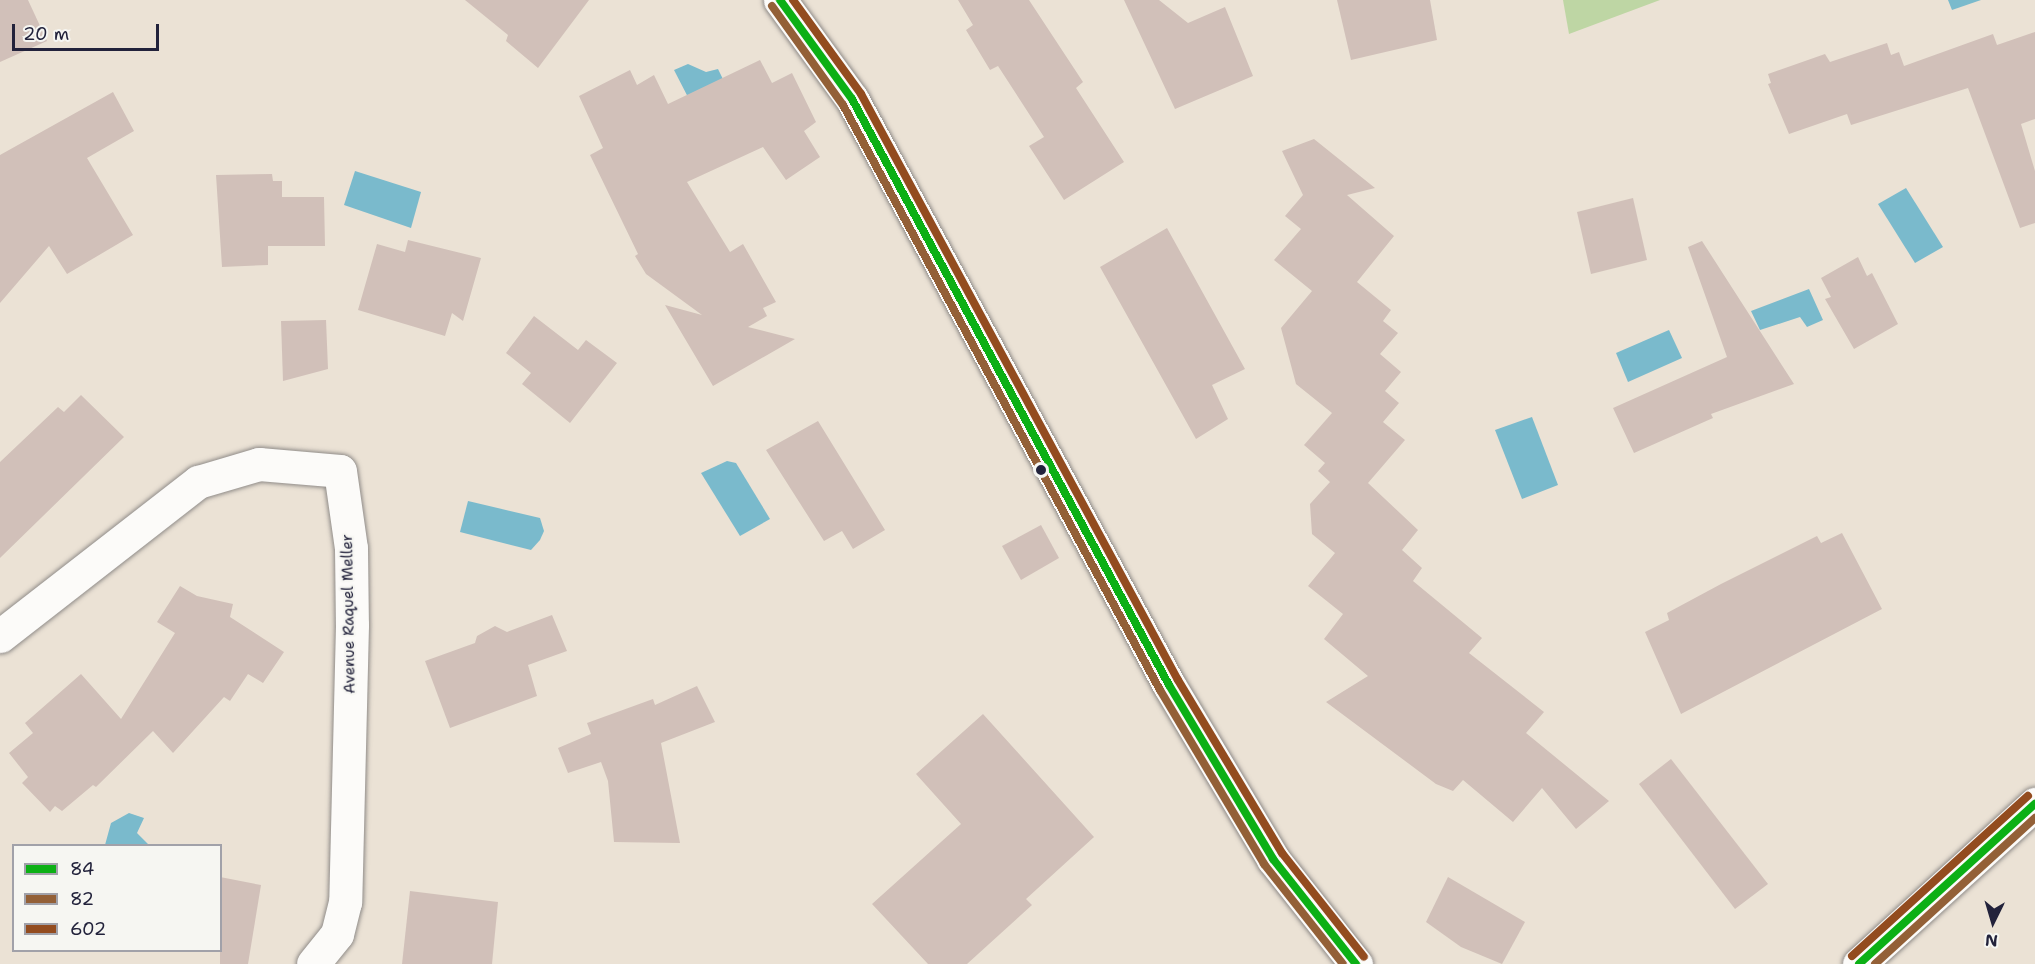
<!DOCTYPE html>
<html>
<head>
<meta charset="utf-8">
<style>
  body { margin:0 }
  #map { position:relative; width:2035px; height:964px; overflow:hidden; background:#ebe2d5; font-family:"Shantell Sans",sans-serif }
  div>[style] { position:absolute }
  .green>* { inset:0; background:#bed6a4 }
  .water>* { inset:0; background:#7abacc }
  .building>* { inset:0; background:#d1c0b9 }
  .roads { filter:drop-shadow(0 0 2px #908c89) drop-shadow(0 0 2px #908c89) }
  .minor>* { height:33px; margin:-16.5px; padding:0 16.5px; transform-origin:16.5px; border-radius:16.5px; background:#fcfbf9 }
  .primary>* { height:33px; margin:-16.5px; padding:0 16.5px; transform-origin:16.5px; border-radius:16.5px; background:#fcfbf9 }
  .bus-1>* { height:8px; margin:-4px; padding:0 4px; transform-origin:4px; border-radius:4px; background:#0cb015 }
  .bus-2>* { height:8px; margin:-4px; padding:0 4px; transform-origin:4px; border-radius:4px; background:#936037 }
  .bus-3>* { height:8px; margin:-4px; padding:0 4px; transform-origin:4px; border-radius:4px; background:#934c1f }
  .dots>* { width:16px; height:16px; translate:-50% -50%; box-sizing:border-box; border:3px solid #f6f6f2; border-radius:50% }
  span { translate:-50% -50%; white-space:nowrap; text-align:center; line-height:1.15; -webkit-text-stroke:4.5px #f6f6f2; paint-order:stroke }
  .street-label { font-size:15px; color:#22223b }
  .legend { position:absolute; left:12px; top:844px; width:210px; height:108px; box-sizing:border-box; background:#f6f6f2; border:2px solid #a1a1a9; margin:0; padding:8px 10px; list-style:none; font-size:18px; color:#22223b }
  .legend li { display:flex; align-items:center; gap:12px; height:30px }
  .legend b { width:30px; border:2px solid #a1a1a9 }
  .north { position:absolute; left:1963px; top:892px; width:60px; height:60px; -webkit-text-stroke:4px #f6f6f2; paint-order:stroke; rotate:185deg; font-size:16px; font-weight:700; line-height:24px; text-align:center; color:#22223b }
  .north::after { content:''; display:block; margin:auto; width:21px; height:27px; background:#22223b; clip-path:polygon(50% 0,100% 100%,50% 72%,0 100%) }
  .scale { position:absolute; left:12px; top:24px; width:147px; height:27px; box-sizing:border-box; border:3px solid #22223b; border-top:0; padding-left:8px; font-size:18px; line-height:21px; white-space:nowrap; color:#22223b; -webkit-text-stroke:4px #f6f6f2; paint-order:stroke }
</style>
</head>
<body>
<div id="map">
  <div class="green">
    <div style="clip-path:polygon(1563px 0,1660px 0,1569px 34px)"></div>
  </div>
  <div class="water">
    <div style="clip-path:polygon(1948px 0,1981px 0,1952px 10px)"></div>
    <div style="clip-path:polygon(688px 64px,706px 72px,718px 69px,743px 120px,708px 136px,674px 70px)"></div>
    <div style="clip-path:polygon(355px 171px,421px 192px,411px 228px,344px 205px)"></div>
    <div style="clip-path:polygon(1906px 188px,1943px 247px,1915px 263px,1878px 204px)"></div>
    <div style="clip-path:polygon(1809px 289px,1823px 320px,1807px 327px,1800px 317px,1760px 330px,1751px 311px)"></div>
    <div style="clip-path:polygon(1669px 330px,1682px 358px,1628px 382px,1616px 353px)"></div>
    <div style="clip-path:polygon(1532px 417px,1558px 485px,1522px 499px,1495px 430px)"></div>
    <div style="clip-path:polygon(727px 461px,736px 463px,770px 519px,740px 536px,701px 473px)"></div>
    <div style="clip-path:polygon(468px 501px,540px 518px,544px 531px,540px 540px,531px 550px,460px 532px)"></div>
    <div style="clip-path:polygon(129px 813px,144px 818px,137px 833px,149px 845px,105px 845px,111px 823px)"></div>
  </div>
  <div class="building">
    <div style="clip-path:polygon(0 0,28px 0,47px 41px,0 62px)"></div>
    <div style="clip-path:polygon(465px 0,589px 0,538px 68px,506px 41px,508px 35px)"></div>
    <div style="clip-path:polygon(958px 0,1029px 0,1083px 82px,1076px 88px,1124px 162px,1064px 200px,1029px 146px,1044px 137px,998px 66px,990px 70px,966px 30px,973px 25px)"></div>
    <div style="clip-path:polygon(1124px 0,1159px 0,1188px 23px,1225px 7px,1253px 76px,1175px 109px)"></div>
    <div style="clip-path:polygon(1337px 0,1430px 0,1437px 40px,1351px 60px)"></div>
    <div style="clip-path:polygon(2035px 32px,2035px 119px,2021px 124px,2035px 171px,2035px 223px,2020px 228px,1968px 88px,1851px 125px,1847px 114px,1789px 134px,1768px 84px,1771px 83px,1768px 74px,1825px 54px,1830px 62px,1887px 43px,1891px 55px,1899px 52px,1904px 66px,1993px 34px,1997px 45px)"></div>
    <div style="clip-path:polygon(760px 60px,772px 83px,792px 73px,816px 122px,804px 131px,820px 157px,786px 180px,763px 147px,687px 182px,730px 252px,743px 244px,776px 302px,763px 308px,767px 316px,748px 327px,795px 339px,713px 386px,665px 305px,702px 315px,646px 274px,635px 256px,638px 254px,590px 155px,603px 148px,579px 96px,630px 70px,637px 85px,654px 75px,668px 104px)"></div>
    <div style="clip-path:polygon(113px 92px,134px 131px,87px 158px,133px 235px,67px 274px,49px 246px,0 303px,0 155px)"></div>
    <div style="clip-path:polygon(1314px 139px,1375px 188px,1347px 195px,1394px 236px,1357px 282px,1391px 310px,1383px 321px,1398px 333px,1380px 354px,1401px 372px,1385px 391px,1399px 403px,1383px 422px,1405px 440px,1368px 483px,1418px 530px,1402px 550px,1422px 568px,1413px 581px,1482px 638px,1469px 653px,1544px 712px,1526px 733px,1609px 801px,1576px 829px,1542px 788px,1513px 822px,1463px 780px,1453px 791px,1436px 784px,1326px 702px,1368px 676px,1324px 639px,1343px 614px,1308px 586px,1335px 553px,1312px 534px,1310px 504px,1330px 482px,1318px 471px,1325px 463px,1304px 445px,1332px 413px,1296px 384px,1281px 328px,1312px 291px,1274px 260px,1301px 229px,1285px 216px,1303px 195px,1282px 151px)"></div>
    <div style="clip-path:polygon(272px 174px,273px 181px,282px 181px,282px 197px,324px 197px,325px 246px,268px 246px,268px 265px,222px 267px,216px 175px)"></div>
    <div style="clip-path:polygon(1633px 198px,1647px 260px,1591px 274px,1577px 212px)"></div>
    <div style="clip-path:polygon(1167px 228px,1245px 369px,1212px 385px,1228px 419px,1196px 439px,1100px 267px)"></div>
    <div style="clip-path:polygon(408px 240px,481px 258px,463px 321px,452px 313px,445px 336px,358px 310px,377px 244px,405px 252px)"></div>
    <div style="clip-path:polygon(1702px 241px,1794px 384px,1711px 414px,1713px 418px,1634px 453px,1613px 408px,1727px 357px,1688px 247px)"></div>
    <div style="clip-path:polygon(1858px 257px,1867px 276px,1872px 273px,1898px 324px,1854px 349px,1825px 299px,1831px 297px,1821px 278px)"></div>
    <div style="clip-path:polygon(534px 316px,578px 350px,586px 340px,617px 363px,570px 423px,522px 384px,531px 373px,506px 353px)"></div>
    <div style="clip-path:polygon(326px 320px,328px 369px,283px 381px,281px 321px)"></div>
    <div style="clip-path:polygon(81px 395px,124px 437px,0 558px,0 462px,58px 407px,64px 412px)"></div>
    <div style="clip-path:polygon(818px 421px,885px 530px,853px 549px,842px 531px,824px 541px,766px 450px)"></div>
    <div style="clip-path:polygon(1041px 525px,1059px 558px,1021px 580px,1002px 546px)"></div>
    <div style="clip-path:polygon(1842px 533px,1882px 609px,1681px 714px,1645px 632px,1669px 620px,1667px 613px,1721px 584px,1817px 536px,1821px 543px)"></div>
    <div style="clip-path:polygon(180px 586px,197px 596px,233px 604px,230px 617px,284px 652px,263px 683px,248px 674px,230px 701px,224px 697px,173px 753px,153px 731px,96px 787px,93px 785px,62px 811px,55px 806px,50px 812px,22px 783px,28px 777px,9px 753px,33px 733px,25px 723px,81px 674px,121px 719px,175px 633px,157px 622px)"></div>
    <div style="clip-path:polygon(552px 615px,567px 651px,528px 665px,537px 696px,450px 728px,425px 661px,475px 643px,477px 636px,495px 626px,507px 632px)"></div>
    <div style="clip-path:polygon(697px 686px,715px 722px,661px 743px,680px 843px,614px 842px,608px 781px,601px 762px,568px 773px,558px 748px,591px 734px,587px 723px,653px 699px,655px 705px)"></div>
    <div style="clip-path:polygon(983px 714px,1094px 837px,1026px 899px,1032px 905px,967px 964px,928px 964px,872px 904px,961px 824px,916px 774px)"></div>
    <div style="clip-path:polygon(1671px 759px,1768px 884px,1735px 909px,1639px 784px)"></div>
    <div style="clip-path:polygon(220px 877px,261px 885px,248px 964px,220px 964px)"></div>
    <div style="clip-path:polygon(1448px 877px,1525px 922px,1502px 964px,1461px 947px,1426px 922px)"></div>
    <div style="clip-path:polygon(410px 891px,498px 902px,492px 964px,402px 964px)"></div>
  </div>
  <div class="roads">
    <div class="minor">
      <div style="left:0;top:636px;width:251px;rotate:-37.9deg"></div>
      <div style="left:198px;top:482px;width:64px;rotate:-16.4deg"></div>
      <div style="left:259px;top:464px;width:81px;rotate:4.9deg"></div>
      <div style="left:340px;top:471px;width:78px;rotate:81.9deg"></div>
      <div style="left:351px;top:548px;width:77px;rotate:89.3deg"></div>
      <div style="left:352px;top:625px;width:277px;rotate:91.4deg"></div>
      <div style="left:345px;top:902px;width:33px;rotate:104deg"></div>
      <div style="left:337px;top:934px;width:38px;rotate:129deg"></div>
    </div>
    <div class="primary">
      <div style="left:780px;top:0;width:122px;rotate:54deg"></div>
      <div style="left:852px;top:99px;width:666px;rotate:61.59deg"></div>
      <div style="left:1169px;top:685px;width:203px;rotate:59.1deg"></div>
      <div style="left:1273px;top:859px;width:134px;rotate:51.7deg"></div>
      <div style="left:1859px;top:964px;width:238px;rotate:-42.3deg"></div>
    </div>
  </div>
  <div class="bus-1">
    <div style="left:780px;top:0;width:122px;rotate:54deg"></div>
    <div style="left:852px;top:99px;width:666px;rotate:61.59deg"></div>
    <div style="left:1169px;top:685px;width:203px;rotate:59.1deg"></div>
    <div style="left:1273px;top:859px;width:134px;rotate:51.7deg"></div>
    <div style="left:1859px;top:964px;width:238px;rotate:-42.3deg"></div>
  </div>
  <div class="bus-2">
    <div style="left:772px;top:6px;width:122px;rotate:54.4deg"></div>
    <div style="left:843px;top:105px;width:665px;rotate:61.55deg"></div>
    <div style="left:1160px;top:690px;width:203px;rotate:59.1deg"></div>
    <div style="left:1264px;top:864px;width:127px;rotate:51.7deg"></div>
    <div style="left:1875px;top:964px;width:217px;rotate:-42.4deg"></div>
  </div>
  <div class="bus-3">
    <div style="left:793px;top:0;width:116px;rotate:54.1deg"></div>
    <div style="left:861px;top:94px;width:666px;rotate:61.59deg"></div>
    <div style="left:1178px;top:680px;width:202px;rotate:59deg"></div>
    <div style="left:1282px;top:853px;width:132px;rotate:51.7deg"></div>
    <div style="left:1852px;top:956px;width:238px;rotate:-42.3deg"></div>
  </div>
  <div class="dots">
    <div style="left:1041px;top:470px;background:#22223b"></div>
  </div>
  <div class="street-label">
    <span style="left:349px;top:614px;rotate:-91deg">Avenue Raquel Meller</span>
  </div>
  <ul class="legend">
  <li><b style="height:8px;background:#0cb015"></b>84</li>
  <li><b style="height:8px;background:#936037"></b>82</li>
  <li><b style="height:8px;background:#934c1f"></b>602</li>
  </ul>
  <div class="north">N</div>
  <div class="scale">20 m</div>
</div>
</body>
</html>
